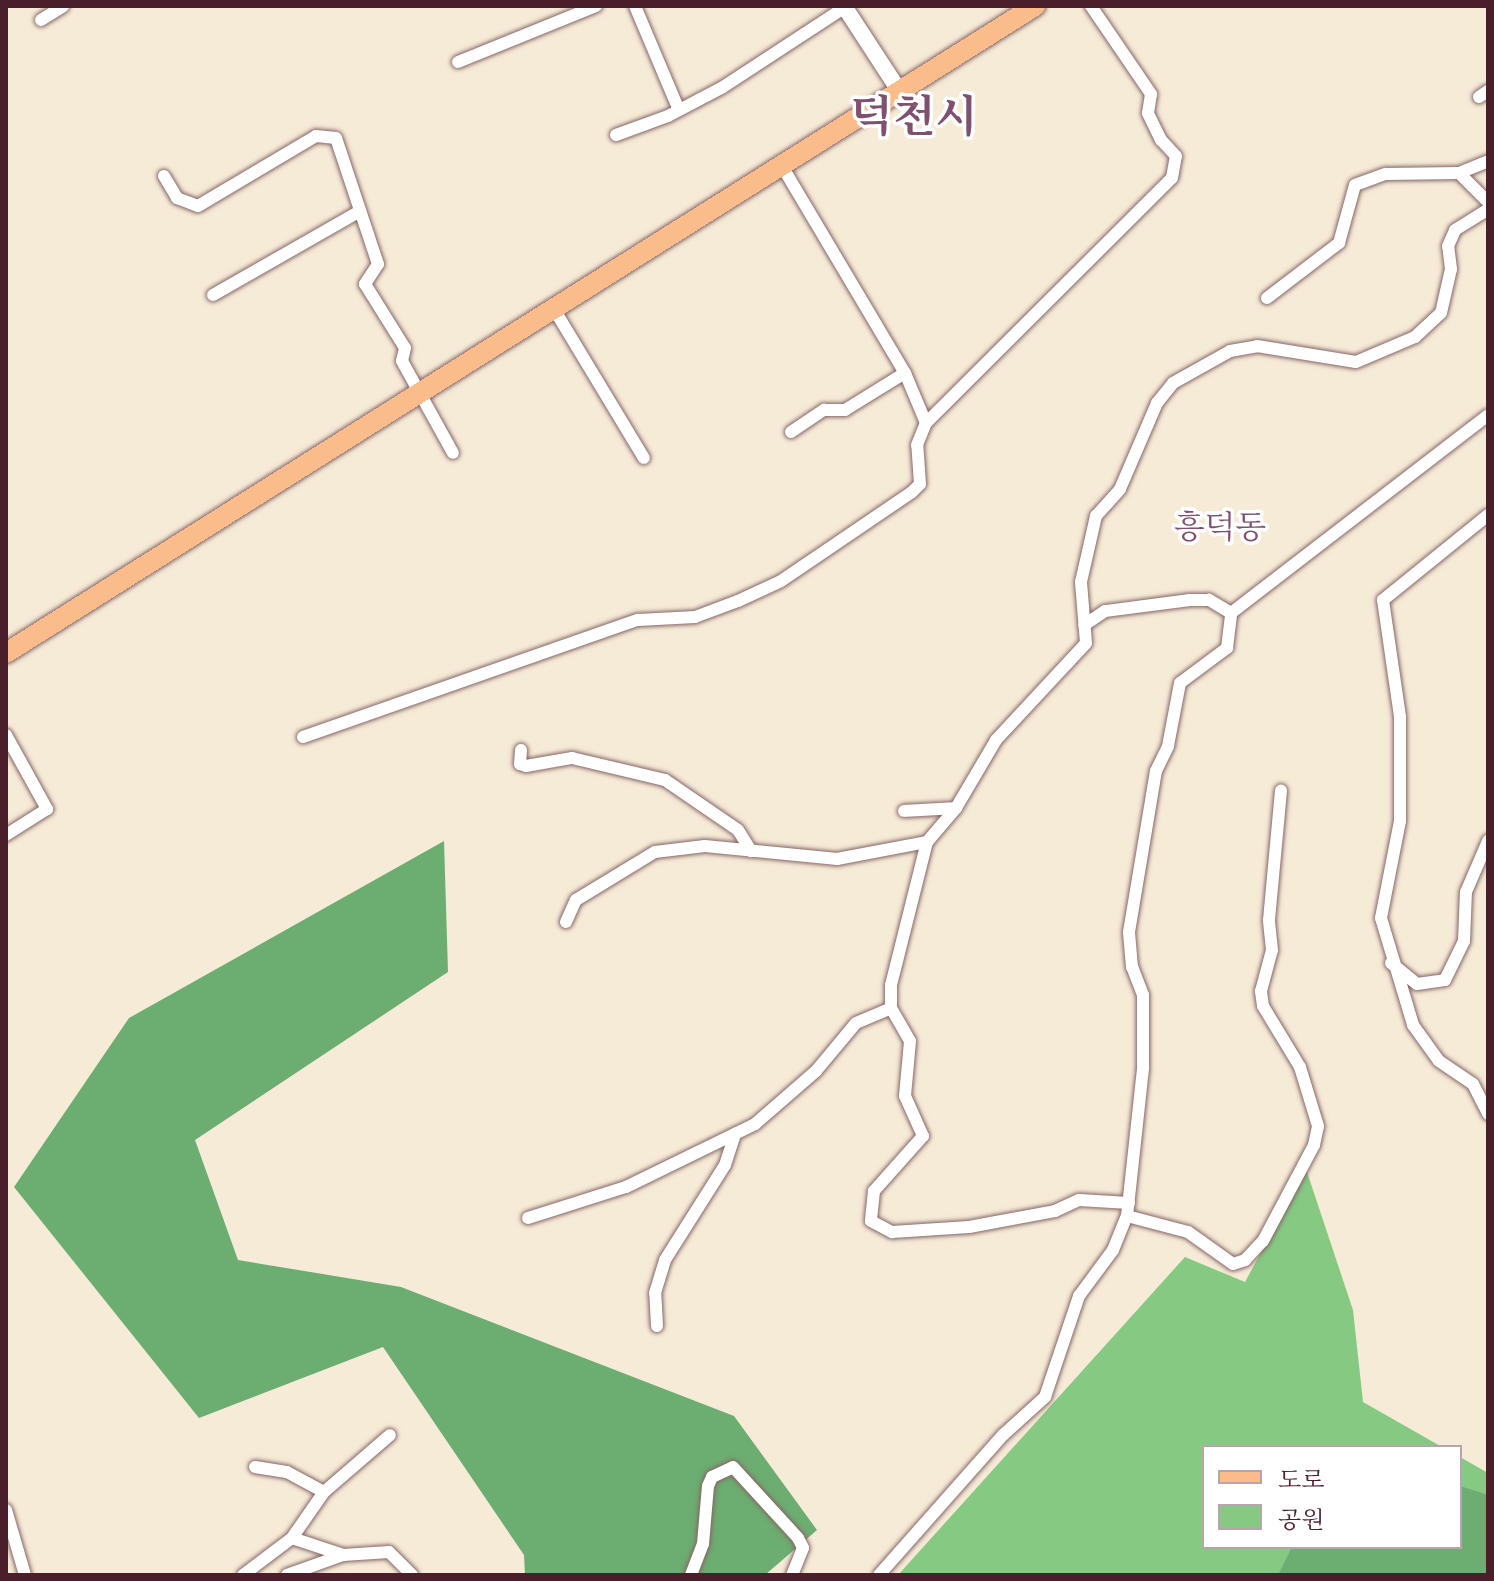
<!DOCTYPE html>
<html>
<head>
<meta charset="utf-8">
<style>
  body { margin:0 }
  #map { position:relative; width:1494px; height:1581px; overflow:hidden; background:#f6ebd7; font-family:"IM FELL Great Primer","Noto Serif KR",serif }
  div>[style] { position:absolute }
  .green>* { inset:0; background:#86c983 }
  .forest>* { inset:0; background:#6cad71 }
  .roads { filter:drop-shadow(0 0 2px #866667) drop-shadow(0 0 2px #866667) }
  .minor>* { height:12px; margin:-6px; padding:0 6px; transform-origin:6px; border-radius:6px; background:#fff }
  .tertiary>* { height:16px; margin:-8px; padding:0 8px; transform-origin:8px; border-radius:8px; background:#fff }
  .primary>* { height:20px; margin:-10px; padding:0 10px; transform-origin:10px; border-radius:10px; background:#f9bc8a }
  span { translate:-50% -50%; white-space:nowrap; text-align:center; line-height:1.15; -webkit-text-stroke:7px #fff; paint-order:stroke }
  .quarter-label { font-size:32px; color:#7e516f }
  .town-label { font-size:44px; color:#7e516f; font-weight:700 }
  .frame { position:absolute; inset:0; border:8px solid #4a1f2b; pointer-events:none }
  .legend { position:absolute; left:1202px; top:1445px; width:260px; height:104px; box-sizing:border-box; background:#fff; border:2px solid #b7a5aa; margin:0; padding:10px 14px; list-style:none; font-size:24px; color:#4a1f2b }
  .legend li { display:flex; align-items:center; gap:16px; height:40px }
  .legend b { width:40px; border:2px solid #b7a5aa }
</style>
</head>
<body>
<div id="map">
  <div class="green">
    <div style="clip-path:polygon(1306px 1169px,1353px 1310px,1363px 1402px,1442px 1447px,1204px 1447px,1204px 1547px,1460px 1547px,1460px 1457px,1488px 1473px,1488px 1575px,898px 1575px,1185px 1257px,1245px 1282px)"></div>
  </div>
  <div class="forest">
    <div style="clip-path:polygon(444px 841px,448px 972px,195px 1140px,238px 1260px,401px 1287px,734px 1416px,817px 1530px,765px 1575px,525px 1575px,524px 1555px,383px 1347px,199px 1418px,14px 1187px,129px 1018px)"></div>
    <div style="clip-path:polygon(1460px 1486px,1488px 1495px,1488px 1575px,1278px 1575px,1292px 1547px,1460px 1547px)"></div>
  </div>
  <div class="roads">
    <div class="minor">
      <div style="left:635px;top:6px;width:113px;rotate:67.1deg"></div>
      <div style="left:41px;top:20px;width:26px;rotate:-32deg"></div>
      <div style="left:458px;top:62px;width:149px;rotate:-22.1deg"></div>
      <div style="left:1479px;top:97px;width:11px;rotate:-34deg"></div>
      <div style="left:616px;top:135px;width:55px;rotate:-20.1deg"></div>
      <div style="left:668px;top:116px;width:62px;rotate:-27.8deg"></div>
      <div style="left:723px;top:87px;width:148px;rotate:-33.2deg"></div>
      <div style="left:782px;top:166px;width:241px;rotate:59.3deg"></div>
      <div style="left:905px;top:373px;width:54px;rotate:67.2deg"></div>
      <div style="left:1459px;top:173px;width:31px;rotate:-22deg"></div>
      <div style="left:164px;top:176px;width:26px;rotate:59deg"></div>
      <div style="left:177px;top:198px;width:22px;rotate:21deg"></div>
      <div style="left:198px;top:206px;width:137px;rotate:-30.7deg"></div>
      <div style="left:316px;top:136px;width:20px;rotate:6deg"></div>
      <div style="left:336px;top:138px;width:133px;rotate:71.6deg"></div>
      <div style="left:378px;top:264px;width:24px;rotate:123deg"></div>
      <div style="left:365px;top:284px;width:75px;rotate:58deg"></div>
      <div style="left:405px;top:348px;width:13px;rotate:103deg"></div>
      <div style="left:402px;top:361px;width:105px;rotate:61deg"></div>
      <div style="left:213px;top:295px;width:169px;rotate:-29.7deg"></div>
      <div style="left:1267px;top:298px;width:91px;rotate:-37.4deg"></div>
      <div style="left:1339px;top:243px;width:60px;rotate:-74.6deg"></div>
      <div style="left:1355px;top:185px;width:33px;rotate:-20deg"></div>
      <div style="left:1386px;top:174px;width:73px;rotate:-0.8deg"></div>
      <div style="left:1459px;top:173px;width:41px;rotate:45deg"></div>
      <div style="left:554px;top:309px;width:174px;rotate:58.9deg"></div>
      <div style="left:791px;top:432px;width:40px;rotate:-34deg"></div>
      <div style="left:824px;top:410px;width:21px"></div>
      <div style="left:845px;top:410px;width:70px;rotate:-31.7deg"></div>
      <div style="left:1488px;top:515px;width:135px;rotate:141deg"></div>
      <div style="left:1383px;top:600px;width:118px;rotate:81.7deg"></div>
      <div style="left:1400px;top:717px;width:104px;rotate:90deg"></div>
      <div style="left:1400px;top:821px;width:99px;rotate:101.1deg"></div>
      <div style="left:1381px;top:918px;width:112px;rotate:73.3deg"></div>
      <div style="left:1413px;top:1025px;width:44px;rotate:54.2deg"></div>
      <div style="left:1439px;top:1061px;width:41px;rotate:34.1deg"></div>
      <div style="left:1473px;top:1084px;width:34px;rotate:63deg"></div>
      <div style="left:1231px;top:613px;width:324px;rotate:-37.6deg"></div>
      <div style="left:6px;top:735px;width:85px;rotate:61deg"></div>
      <div style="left:47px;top:809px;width:49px;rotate:147.6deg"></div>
      <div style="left:303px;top:737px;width:355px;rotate:-19.3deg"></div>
      <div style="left:638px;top:620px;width:57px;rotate:-3deg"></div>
      <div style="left:695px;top:617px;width:46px;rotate:-20.4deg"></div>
      <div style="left:738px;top:601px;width:47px;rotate:-24.9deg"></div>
      <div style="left:781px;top:581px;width:158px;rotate:-34.2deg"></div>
      <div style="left:912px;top:492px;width:11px;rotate:-45deg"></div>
      <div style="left:920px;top:484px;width:39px;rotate:-94deg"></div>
      <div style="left:917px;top:445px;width:24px;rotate:-68deg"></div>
      <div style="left:926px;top:423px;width:347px;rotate:-44.9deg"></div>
      <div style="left:1172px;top:178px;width:22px;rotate:-80deg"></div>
      <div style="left:1176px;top:156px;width:22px;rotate:-133deg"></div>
      <div style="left:1161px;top:140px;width:30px;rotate:-116deg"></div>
      <div style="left:1148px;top:113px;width:19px;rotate:-81deg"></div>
      <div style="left:1151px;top:94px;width:107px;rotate:-124.3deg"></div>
      <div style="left:521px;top:750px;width:14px;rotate:94deg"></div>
      <div style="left:520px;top:764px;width:6px;rotate:18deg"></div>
      <div style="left:526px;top:766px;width:47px;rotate:-9.9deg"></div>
      <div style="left:572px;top:758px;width:96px;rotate:13.3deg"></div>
      <div style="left:665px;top:780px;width:88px;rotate:34.4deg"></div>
      <div style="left:738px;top:830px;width:25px;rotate:58deg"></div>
      <div style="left:904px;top:811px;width:52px;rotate:-3.3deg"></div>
      <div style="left:566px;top:922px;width:24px;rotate:-66deg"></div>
      <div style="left:576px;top:900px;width:92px;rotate:-31.3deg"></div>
      <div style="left:655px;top:852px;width:50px;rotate:-6.8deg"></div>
      <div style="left:705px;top:846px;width:133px;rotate:5.6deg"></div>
      <div style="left:837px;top:859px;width:92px;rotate:-10.7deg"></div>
      <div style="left:1391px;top:963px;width:33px;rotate:39deg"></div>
      <div style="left:1417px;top:984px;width:28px;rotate:-8deg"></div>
      <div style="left:1445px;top:980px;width:43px;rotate:-64deg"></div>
      <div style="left:1464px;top:941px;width:49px;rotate:-87.7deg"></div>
      <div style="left:1466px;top:892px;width:56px;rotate:-66.7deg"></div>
      <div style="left:891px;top:1008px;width:38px;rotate:60deg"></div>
      <div style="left:910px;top:1041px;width:55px;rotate:95.2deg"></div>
      <div style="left:905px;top:1096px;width:44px;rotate:65.8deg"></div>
      <div style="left:923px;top:1136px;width:74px;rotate:131.7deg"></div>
      <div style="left:874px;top:1191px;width:30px;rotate:96deg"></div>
      <div style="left:871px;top:1221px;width:24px;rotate:28deg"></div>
      <div style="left:892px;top:1232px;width:77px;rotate:-3.7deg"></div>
      <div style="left:969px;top:1227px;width:87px;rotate:-10.5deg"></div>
      <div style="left:1055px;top:1211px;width:26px;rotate:-25deg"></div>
      <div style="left:1079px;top:1200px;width:50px;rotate:3.4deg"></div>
      <div style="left:1127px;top:1216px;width:63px;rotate:14.7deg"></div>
      <div style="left:1188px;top:1232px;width:55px;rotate:35.4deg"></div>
      <div style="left:1233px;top:1264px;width:13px;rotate:-18deg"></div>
      <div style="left:1245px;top:1260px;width:26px;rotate:-47deg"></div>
      <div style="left:1263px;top:1241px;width:109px;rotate:-62deg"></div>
      <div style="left:1314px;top:1145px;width:19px;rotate:-78deg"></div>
      <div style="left:1318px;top:1126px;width:62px;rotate:-107deg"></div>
      <div style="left:1300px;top:1067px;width:71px;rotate:-121.2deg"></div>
      <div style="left:1263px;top:1006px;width:15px;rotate:-98deg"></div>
      <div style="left:1261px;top:991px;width:42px;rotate:-75deg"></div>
      <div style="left:1272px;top:950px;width:30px;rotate:-96deg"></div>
      <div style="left:1269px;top:920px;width:130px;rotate:-84.7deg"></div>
      <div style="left:528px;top:1218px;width:103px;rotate:-17.6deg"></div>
      <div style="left:626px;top:1187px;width:144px;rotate:-26deg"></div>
      <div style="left:755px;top:1124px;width:81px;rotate:-41deg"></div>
      <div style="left:816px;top:1071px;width:62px;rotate:-50.2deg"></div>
      <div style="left:856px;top:1023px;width:38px;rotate:-23deg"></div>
      <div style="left:891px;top:1008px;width:23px;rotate:-90deg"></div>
      <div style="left:891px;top:985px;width:147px;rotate:-75.9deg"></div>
      <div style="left:927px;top:842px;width:45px;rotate:-49.5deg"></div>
      <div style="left:956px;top:808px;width:79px;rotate:-59.5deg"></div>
      <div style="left:996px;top:740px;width:132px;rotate:-47.1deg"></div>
      <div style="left:1086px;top:643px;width:61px;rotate:-94.7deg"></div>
      <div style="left:1081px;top:582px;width:68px;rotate:-77.2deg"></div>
      <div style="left:1096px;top:516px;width:36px;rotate:-48deg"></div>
      <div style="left:1120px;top:489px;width:94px;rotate:-66.7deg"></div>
      <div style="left:1157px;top:403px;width:26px;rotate:-51deg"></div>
      <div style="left:1173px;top:383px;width:65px;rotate:-29.3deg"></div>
      <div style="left:1230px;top:351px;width:27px;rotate:-10deg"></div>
      <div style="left:1257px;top:346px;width:100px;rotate:9.2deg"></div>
      <div style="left:1356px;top:362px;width:64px;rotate:-23deg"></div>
      <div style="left:1415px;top:337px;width:35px;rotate:-43deg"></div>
      <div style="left:1441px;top:313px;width:45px;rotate:-77.2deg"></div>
      <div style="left:1451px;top:269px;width:23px;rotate:-97deg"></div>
      <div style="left:1448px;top:246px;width:17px;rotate:-66deg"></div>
      <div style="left:1455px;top:230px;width:39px;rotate:-32deg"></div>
      <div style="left:657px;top:1326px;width:33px;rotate:-93deg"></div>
      <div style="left:655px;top:1293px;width:34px;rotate:-73deg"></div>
      <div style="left:665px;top:1260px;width:112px;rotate:-57.7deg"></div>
      <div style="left:725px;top:1165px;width:33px;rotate:-72deg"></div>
      <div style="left:255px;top:1467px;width:32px;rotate:9deg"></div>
      <div style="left:287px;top:1472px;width:42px;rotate:28.4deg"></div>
      <div style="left:6px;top:1510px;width:68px;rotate:73.7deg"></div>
      <div style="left:292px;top:1538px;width:54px;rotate:18.4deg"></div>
      <div style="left:343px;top:1555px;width:46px;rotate:-3.7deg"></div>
      <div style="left:389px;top:1552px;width:33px;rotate:45deg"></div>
      <div style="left:243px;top:1575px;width:61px;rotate:-37.1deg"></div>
      <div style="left:292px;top:1538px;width:56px;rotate:-55.2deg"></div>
      <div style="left:324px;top:1492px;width:87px;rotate:-40.8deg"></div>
      <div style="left:287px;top:1575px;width:59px;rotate:-19.7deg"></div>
      <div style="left:691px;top:1575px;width:33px;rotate:-69deg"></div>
      <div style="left:703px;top:1544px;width:58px;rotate:-85.1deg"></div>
      <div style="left:708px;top:1486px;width:10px;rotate:-66deg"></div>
      <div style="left:712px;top:1477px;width:23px;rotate:-25deg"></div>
      <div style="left:733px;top:1467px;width:96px;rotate:47.5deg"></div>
      <div style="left:798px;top:1538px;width:11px;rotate:63deg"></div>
      <div style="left:803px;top:1548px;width:29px;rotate:112deg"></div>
      <div style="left:879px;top:1575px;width:187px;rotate:-48.5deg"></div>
      <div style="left:1003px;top:1435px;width:57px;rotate:-42.1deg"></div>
      <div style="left:1045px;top:1397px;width:107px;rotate:-71.4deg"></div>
      <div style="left:1079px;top:1296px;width:57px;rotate:-53.5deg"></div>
      <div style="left:1113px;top:1250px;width:37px;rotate:-68deg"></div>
      <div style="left:1127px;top:1216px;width:149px;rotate:-83.8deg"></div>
      <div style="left:1143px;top:1068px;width:73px;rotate:-90deg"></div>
      <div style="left:1143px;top:995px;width:30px;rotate:-111deg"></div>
      <div style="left:1132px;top:967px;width:35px;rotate:-95deg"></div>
      <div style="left:1129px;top:932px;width:163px;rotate:-80.5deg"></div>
      <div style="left:1156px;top:771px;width:28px;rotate:-64deg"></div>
      <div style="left:1168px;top:746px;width:64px;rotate:-79.2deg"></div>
      <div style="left:1180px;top:683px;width:59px;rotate:-36.7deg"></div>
      <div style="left:1227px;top:648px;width:35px;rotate:-83deg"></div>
      <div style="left:1231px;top:613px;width:26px;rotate:-149deg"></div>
      <div style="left:1209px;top:600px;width:19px;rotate:180deg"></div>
      <div style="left:1190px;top:600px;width:86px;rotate:172.6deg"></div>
      <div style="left:1105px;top:611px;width:25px;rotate:146deg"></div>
    </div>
    <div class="tertiary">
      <div style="left:844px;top:6px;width:103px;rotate:56.9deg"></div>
    </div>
    <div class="primary">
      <div style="left:6px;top:653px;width:1216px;rotate:-32.16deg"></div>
    </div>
  </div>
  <div class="quarter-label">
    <span style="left:1220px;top:528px">흥덕동</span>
  </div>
  <div class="town-label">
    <span style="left:914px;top:116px">덕천시</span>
  </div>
  <div class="frame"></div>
  <ul class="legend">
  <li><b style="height:10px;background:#f9bc8a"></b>도로</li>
  <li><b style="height:22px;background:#86c983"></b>공원</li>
  </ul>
</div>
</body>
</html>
